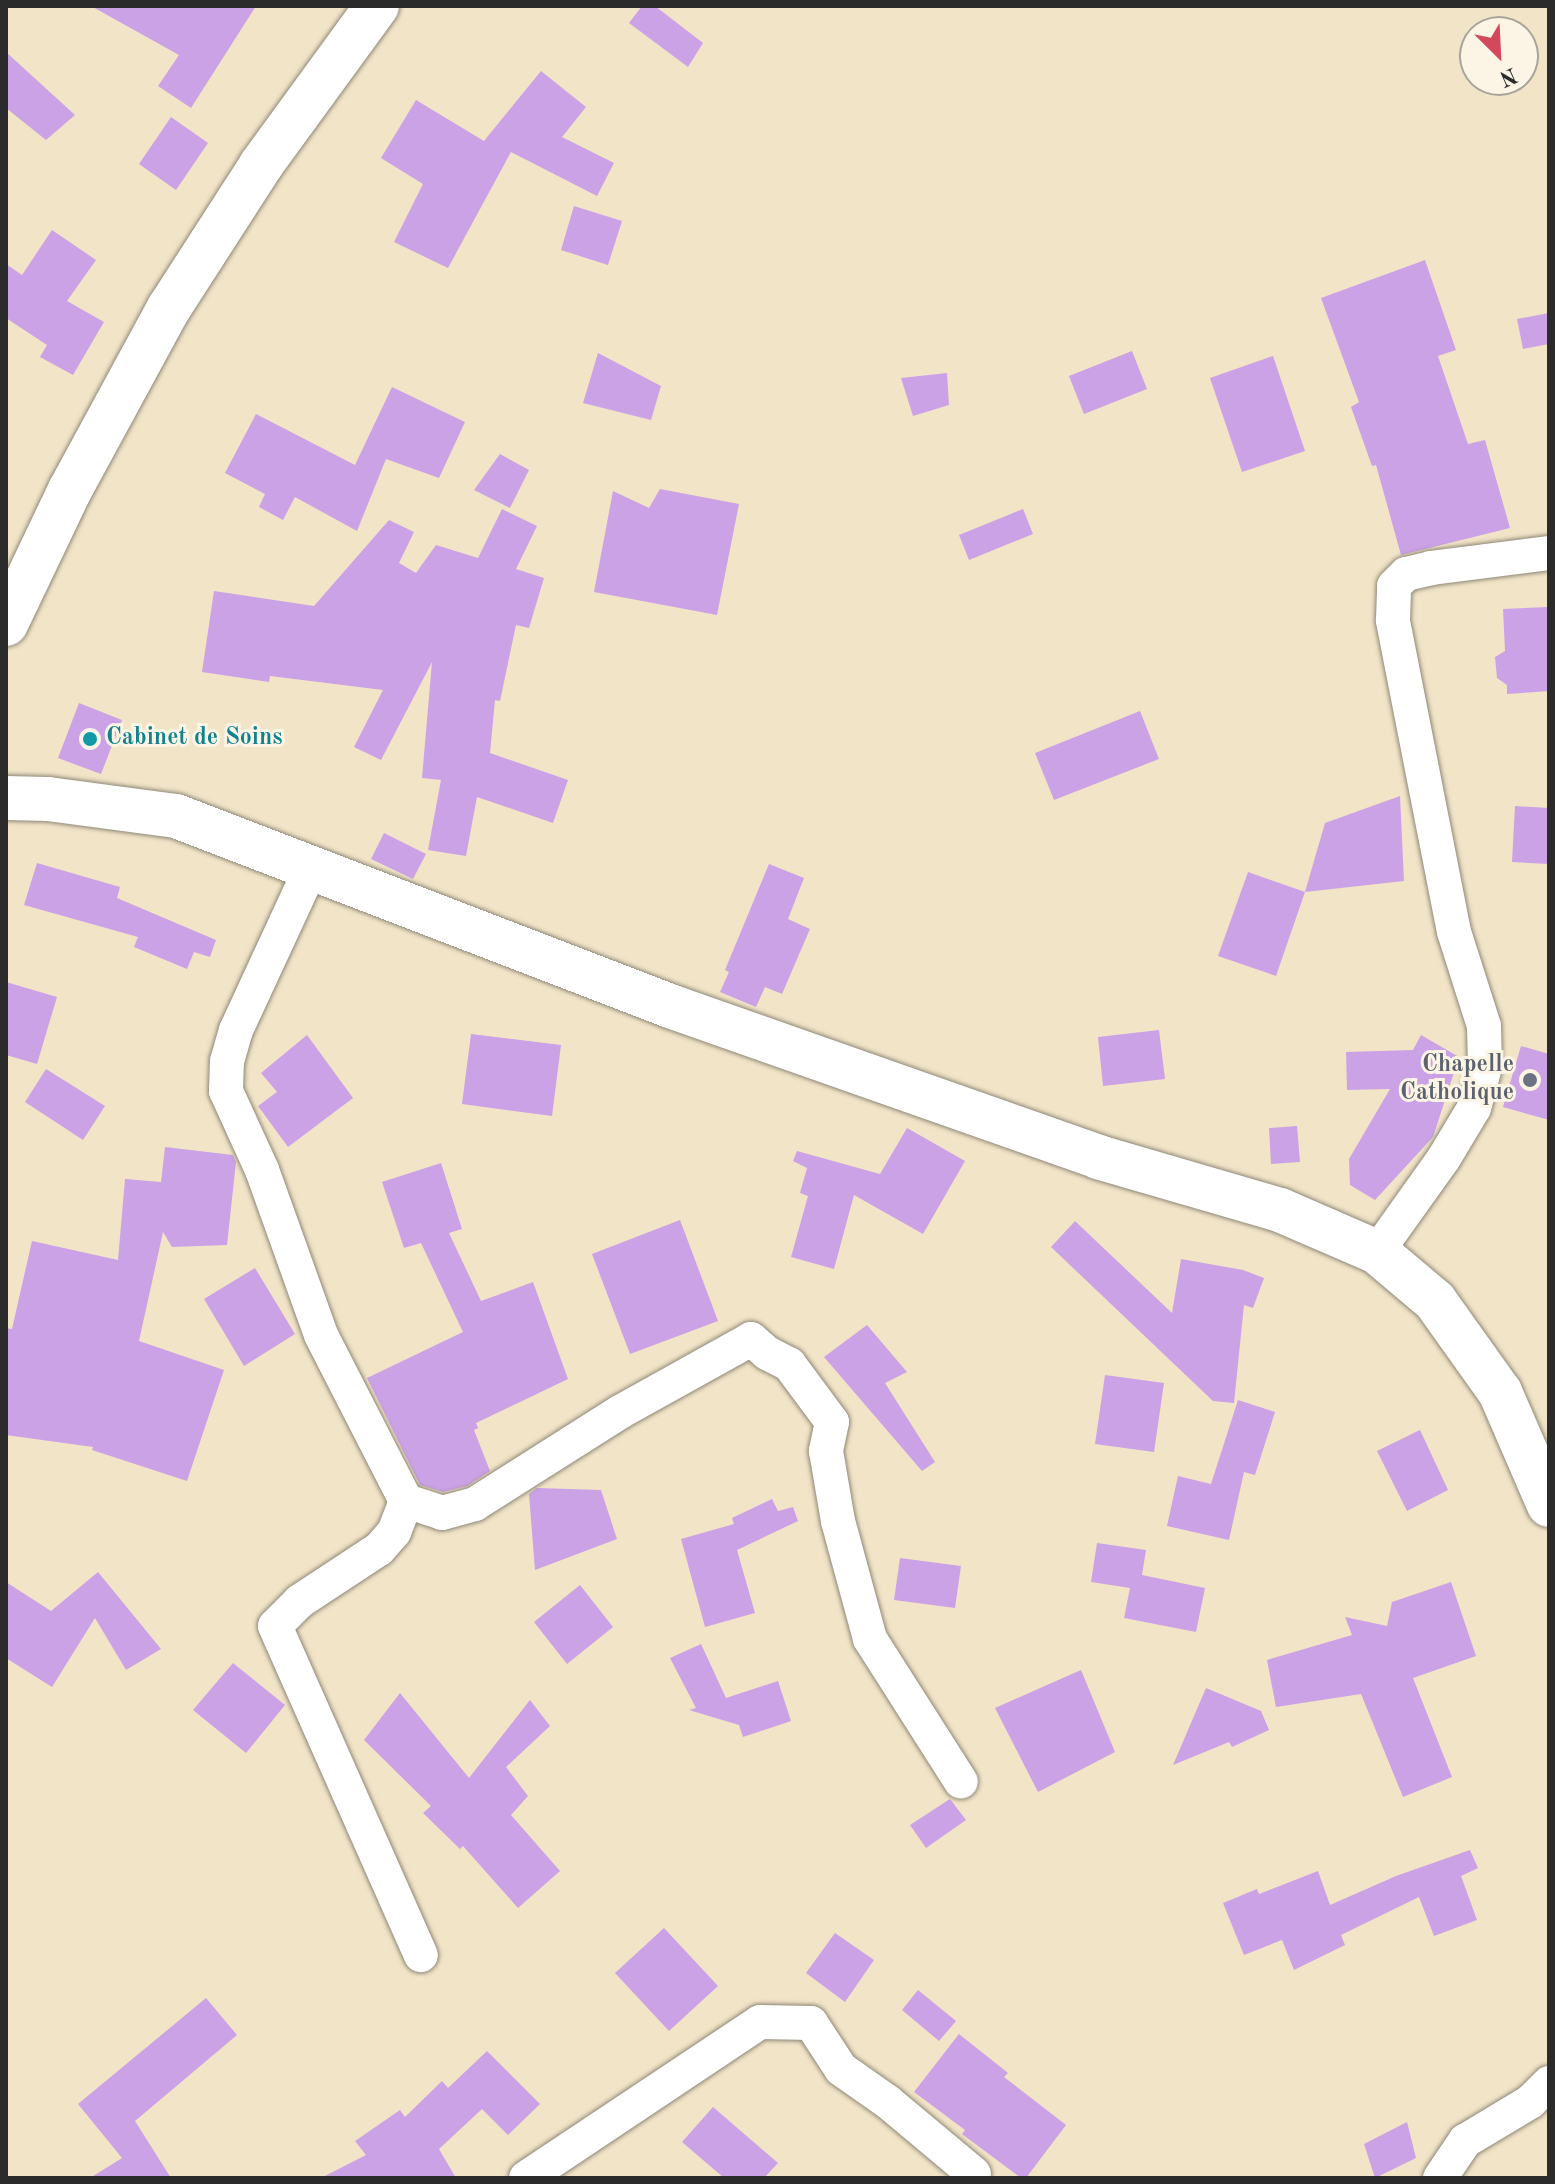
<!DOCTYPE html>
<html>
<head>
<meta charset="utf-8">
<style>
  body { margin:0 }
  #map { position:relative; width:1555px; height:2184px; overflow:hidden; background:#f2e4c7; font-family:"Old Standard TT",serif }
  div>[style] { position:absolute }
  .building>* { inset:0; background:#cba2e6 }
  .roads { filter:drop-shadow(0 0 2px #8e8879) drop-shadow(0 0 2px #8e8879) }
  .street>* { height:34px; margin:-17px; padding:0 17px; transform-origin:17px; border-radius:17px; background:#fff }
  .secondary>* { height:44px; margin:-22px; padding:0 22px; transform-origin:22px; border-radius:22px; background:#fff }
  .dots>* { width:22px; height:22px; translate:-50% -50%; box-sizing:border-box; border:4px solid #fcf5e5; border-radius:50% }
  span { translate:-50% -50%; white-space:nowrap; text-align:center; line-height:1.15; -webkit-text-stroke:6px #fcf5e5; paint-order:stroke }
  .culture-label { font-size:24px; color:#0d838f; font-weight:700 }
  .left { translate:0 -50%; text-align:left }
  .worship-label { font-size:24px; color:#5b616d; font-weight:700 }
  .right { translate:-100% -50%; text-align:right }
  .frame { position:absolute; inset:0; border:8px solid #2b2b2b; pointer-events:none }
  .north { position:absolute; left:1459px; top:16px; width:80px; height:80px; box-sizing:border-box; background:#fcf5e5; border:2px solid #a8a49b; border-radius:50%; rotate:156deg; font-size:22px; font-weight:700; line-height:32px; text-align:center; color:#2b2b2b }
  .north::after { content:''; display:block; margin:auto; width:28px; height:36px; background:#d1495b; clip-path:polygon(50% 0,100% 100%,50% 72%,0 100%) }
</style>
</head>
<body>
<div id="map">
  <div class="building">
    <div style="clip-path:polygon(91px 6px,256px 6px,191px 108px,158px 86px,179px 55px)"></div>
    <div style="clip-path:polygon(642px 6px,655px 6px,703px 43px,688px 67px,629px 23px)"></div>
    <div style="clip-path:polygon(6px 52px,75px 115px,46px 140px,6px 108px)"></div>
    <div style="clip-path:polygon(541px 71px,586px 107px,562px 137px,614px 163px,597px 196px,511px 152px,448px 268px,394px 242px,423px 184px,381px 158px,416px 100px,484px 141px)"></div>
    <div style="clip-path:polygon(171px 117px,208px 143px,176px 190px,139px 164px)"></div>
    <div style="clip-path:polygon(574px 206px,622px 221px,608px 265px,561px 250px)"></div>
    <div style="clip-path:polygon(52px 230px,96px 260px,67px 301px,104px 322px,73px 375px,40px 357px,47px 345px,6px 318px,6px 264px,22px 275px)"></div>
    <div style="clip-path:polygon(1425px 260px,1456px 350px,1438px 356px,1468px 444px,1485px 440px,1510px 528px,1401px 555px,1376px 465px,1372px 466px,1351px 407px,1359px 402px,1321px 298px)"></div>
    <div style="clip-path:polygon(1549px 313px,1549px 344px,1523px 349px,1517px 319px)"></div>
    <div style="clip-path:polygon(1132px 351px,1147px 389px,1084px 414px,1069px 376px)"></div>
    <div style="clip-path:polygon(598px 353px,661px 386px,651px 420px,583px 403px)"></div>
    <div style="clip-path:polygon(1273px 356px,1305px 451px,1242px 472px,1210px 378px)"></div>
    <div style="clip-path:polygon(947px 373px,949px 405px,913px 416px,901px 378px)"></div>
    <div style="clip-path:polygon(392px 387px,465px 422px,439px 478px,386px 459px,357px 531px,295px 497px,283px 520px,259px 507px,265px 494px,225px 473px,256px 414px,355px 465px)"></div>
    <div style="clip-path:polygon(500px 454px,529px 470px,510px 508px,474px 490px)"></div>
    <div style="clip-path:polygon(660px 489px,739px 504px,717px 615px,594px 592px,613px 491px,649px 508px)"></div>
    <div style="clip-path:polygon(502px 509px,537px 526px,516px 569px,544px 578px,529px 628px,516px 625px,500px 701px,495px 700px,490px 753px,568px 780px,553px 823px,477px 797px,466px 856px,428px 850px,441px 780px,422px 778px,432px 662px,381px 760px,354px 747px,383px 690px,270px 676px,269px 682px,202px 672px,214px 591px,314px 606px,389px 520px,414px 532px,399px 563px,416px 573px,436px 545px,478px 558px)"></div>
    <div style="clip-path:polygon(1023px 509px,1033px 534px,969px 560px,959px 535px)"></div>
    <div style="clip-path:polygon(1549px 607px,1549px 691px,1507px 694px,1507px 685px,1497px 678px,1495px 657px,1505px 651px,1503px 609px)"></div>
    <div style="clip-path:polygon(79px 703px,122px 720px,101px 774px,58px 758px)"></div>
    <div style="clip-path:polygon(1140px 711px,1159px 759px,1054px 800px,1035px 753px)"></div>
    <div style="clip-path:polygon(1400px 796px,1404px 881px,1305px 892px,1325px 823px)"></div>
    <div style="clip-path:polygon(1515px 806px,1549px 808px,1549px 864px,1512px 862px)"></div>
    <div style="clip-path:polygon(384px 833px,426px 854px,413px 879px,371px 859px)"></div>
    <div style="clip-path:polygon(37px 863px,120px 887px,117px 898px,216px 940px,210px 957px,194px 952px,187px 969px,134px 947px,138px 937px,24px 905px)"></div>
    <div style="clip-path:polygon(769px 864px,804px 878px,788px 919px,810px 929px,782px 994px,765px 987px,756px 1007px,720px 992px,729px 972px,725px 970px)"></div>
    <div style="clip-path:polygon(1248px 872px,1305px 892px,1276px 976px,1218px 956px)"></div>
    <div style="clip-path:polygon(6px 982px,57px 997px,37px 1064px,6px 1055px)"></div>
    <div style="clip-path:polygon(1159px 1030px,1165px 1079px,1103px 1086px,1098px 1037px)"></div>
    <div style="clip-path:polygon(471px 1034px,561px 1045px,552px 1116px,462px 1104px)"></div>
    <div style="clip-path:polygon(307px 1035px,353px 1098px,288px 1147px,258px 1106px,277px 1092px,261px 1073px)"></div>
    <div style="clip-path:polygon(1421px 1035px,1459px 1057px,1433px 1137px,1375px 1200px,1350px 1185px,1349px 1159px,1390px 1089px,1347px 1090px,1346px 1052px,1413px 1050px)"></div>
    <div style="clip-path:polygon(1521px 1046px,1549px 1054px,1549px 1120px,1503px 1107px)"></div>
    <div style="clip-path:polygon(46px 1069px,105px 1106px,83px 1140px,25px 1102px)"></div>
    <div style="clip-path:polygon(1297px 1126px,1300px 1162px,1271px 1164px,1269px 1128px)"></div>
    <div style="clip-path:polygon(907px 1128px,965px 1161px,923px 1234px,854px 1195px,834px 1269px,791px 1257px,808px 1196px,800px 1193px,807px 1168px,793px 1161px,797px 1151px,880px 1174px)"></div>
    <div style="clip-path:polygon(165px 1147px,233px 1155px,236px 1162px,227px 1245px,172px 1247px,163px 1232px,139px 1341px,224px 1370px,187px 1481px,92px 1450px,93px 1447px,6px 1435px,6px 1328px,12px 1329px,32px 1241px,118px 1260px,125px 1179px,161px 1182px)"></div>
    <div style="clip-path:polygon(441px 1163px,462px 1229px,449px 1233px,481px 1301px,533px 1282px,568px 1379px,476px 1423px,478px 1428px,474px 1430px,490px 1471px,467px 1486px,443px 1492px,420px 1485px,367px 1378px,463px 1332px,421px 1243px,404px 1248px,382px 1182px)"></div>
    <div style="clip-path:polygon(680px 1220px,718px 1321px,630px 1354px,592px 1254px)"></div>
    <div style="clip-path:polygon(1075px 1221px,1172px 1313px,1181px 1259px,1243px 1270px,1264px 1278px,1253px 1308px,1244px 1305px,1234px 1403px,1213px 1401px,1051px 1247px)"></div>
    <div style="clip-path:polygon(255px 1268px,295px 1334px,244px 1366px,204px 1299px)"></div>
    <div style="clip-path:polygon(867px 1325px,907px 1372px,885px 1383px,935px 1462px,922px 1471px,824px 1357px)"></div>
    <div style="clip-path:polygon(1105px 1375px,1164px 1383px,1154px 1452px,1095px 1444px)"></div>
    <div style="clip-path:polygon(1238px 1400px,1275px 1412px,1255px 1475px,1244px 1472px,1229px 1540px,1167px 1526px,1178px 1476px,1211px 1484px)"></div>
    <div style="clip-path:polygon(1420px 1430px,1448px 1490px,1407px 1511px,1377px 1451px)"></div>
    <div style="clip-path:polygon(537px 1488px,601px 1490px,617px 1539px,535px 1570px,529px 1494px)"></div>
    <div style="clip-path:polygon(772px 1499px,778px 1511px,793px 1507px,798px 1521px,737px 1550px,755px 1613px,705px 1627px,681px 1539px,734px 1524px,732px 1518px)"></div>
    <div style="clip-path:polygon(1097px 1543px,1146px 1550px,1142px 1575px,1205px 1588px,1196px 1632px,1124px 1618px,1130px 1588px,1091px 1582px)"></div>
    <div style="clip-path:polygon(900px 1558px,961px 1566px,955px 1608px,894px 1600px)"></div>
    <div style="clip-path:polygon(98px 1572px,161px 1649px,126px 1670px,95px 1618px,52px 1687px,6px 1658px,6px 1582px,51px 1611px)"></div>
    <div style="clip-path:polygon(1451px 1582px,1476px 1656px,1413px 1678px,1452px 1777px,1403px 1797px,1361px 1694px,1276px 1707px,1267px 1660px,1352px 1635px,1345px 1617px,1387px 1626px,1392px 1602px)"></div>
    <div style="clip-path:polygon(580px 1585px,613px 1627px,567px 1664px,534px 1622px)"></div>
    <div style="clip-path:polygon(701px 1644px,726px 1698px,778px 1681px,791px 1721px,743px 1737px,739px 1725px,689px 1710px,696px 1708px,670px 1658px)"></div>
    <div style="clip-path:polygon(233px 1663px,285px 1705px,246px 1753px,193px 1710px)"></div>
    <div style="clip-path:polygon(1081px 1670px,1115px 1752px,1038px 1792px,995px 1708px)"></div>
    <div style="clip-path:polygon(1206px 1688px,1261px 1711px,1269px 1730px,1232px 1747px,1229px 1742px,1173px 1765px)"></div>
    <div style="clip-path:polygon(400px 1693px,469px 1778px,530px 1700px,550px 1726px,506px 1767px,528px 1796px,511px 1815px,560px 1871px,518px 1908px,463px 1846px,460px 1849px,423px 1813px,431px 1806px,364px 1740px)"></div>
    <div style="clip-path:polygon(950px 1799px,966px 1820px,926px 1848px,910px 1825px)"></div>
    <div style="clip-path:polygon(1470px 1850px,1478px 1868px,1461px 1876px,1477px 1920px,1434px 1936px,1419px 1897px,1341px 1935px,1345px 1945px,1294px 1970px,1282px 1940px,1244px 1955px,1223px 1903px,1257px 1889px,1259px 1894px,1318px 1871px,1330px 1905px,1396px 1876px)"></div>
    <div style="clip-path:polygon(664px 1928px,718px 1986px,669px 2031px,615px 1973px)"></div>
    <div style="clip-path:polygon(835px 1933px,874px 1960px,845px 2002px,806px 1973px)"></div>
    <div style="clip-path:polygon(918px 1990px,956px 2021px,939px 2041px,902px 2010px)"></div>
    <div style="clip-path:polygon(206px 1998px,237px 2035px,135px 2121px,171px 2178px,90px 2178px,122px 2158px,78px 2104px)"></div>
    <div style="clip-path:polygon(959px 2034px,1008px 2073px,1004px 2077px,1066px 2125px,1026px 2178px,1021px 2178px,962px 2134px,965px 2130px,914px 2092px)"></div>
    <div style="clip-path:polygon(487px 2051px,540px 2104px,508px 2135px,482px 2109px,439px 2149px,456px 2178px,321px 2178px,366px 2155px,355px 2141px,400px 2110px,405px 2117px,442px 2081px,448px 2088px)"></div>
    <div style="clip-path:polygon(713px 2107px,778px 2163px,764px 2178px,724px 2178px,682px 2142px)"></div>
    <div style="clip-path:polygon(1407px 2122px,1416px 2158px,1375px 2178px,1364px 2144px)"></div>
  </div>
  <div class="roads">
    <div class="street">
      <div style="left:311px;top:868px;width:179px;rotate:114.8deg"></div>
      <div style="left:236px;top:1030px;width:32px;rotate:106deg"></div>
      <div style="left:227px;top:1061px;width:30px;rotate:92deg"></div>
      <div style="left:226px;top:1091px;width:87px;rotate:65.5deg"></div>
      <div style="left:262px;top:1170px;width:175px;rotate:70.3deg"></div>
      <div style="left:321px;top:1335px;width:186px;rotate:62.9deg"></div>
      <div style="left:406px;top:1501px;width:33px;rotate:111deg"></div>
      <div style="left:394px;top:1532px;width:23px;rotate:131deg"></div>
      <div style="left:379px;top:1549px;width:95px;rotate:146.6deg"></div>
      <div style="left:300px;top:1601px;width:35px;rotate:135deg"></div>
      <div style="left:275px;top:1626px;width:360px;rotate:66.1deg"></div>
      <div style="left:1377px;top:1252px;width:115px;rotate:-54.5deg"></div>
      <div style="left:1444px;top:1158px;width:58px;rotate:-59deg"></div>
      <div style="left:1474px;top:1108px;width:42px;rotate:-75deg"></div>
      <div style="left:1485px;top:1067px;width:41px;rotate:-91.4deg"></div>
      <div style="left:1484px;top:1026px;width:99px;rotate:-107.7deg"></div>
      <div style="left:1454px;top:932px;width:318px;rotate:-101.1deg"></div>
      <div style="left:1393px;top:620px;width:34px;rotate:-88deg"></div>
      <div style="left:1394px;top:586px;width:17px;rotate:-45deg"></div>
      <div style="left:1406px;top:574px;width:26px;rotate:-13deg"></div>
      <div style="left:1431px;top:568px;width:119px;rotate:-7.2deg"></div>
      <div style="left:406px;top:1501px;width:38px;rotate:18deg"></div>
      <div style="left:442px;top:1513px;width:34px;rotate:-15deg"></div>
      <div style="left:475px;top:1504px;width:172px;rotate:-32.4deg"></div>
      <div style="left:620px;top:1412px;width:150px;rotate:-29.1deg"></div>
      <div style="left:751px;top:1339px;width:21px;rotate:41deg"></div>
      <div style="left:767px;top:1353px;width:25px;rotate:27deg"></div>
      <div style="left:789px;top:1364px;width:72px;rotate:53.4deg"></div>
      <div style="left:832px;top:1422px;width:30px;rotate:102deg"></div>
      <div style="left:826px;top:1451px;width:71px;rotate:80.3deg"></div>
      <div style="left:838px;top:1521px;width:122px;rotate:74.8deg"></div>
      <div style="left:870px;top:1639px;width:169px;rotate:57.5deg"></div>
      <div style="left:526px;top:2178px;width:281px;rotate:-33.7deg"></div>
      <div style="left:760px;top:2022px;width:51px;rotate:1.1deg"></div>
      <div style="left:811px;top:2023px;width:55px;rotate:56.9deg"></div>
      <div style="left:841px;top:2069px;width:57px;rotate:35.1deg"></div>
      <div style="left:888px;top:2102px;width:112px;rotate:39.9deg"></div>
      <div style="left:1440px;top:2178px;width:45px;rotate:-56deg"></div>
      <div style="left:1465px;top:2141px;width:76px;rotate:-31deg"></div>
      <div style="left:1530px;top:2102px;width:27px;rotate:-45deg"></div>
    </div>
    <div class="secondary">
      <div style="left:6px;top:624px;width:148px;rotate:-64.5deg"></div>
      <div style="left:70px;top:490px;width:207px;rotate:-61.5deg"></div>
      <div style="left:169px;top:308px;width:170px;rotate:-57.2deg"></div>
      <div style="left:261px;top:165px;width:197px;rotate:-53.9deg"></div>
      <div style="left:6px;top:798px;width:42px;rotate:1.4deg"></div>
      <div style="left:48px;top:799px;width:129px;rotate:7.6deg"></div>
      <div style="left:176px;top:816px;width:529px;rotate:21.04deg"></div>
      <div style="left:670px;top:1006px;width:454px;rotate:19.4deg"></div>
      <div style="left:1098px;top:1157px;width:190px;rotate:16.2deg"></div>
      <div style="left:1280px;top:1210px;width:106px;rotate:23.4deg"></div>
      <div style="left:1377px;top:1252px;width:76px;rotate:40.2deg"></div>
      <div style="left:1435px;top:1301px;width:112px;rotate:54.5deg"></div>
      <div style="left:1500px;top:1392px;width:123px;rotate:66.6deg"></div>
    </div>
  </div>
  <div class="dots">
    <div style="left:90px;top:739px;background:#0f9aa8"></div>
    <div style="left:1530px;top:1080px;background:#6b7280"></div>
  </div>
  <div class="culture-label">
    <span class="left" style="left:106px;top:739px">Cabinet de Soins</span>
  </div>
  <div class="worship-label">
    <span class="right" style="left:1514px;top:1080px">Chapelle<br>Catholique</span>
  </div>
  <div class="frame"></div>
  <div class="north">N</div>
</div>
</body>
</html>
